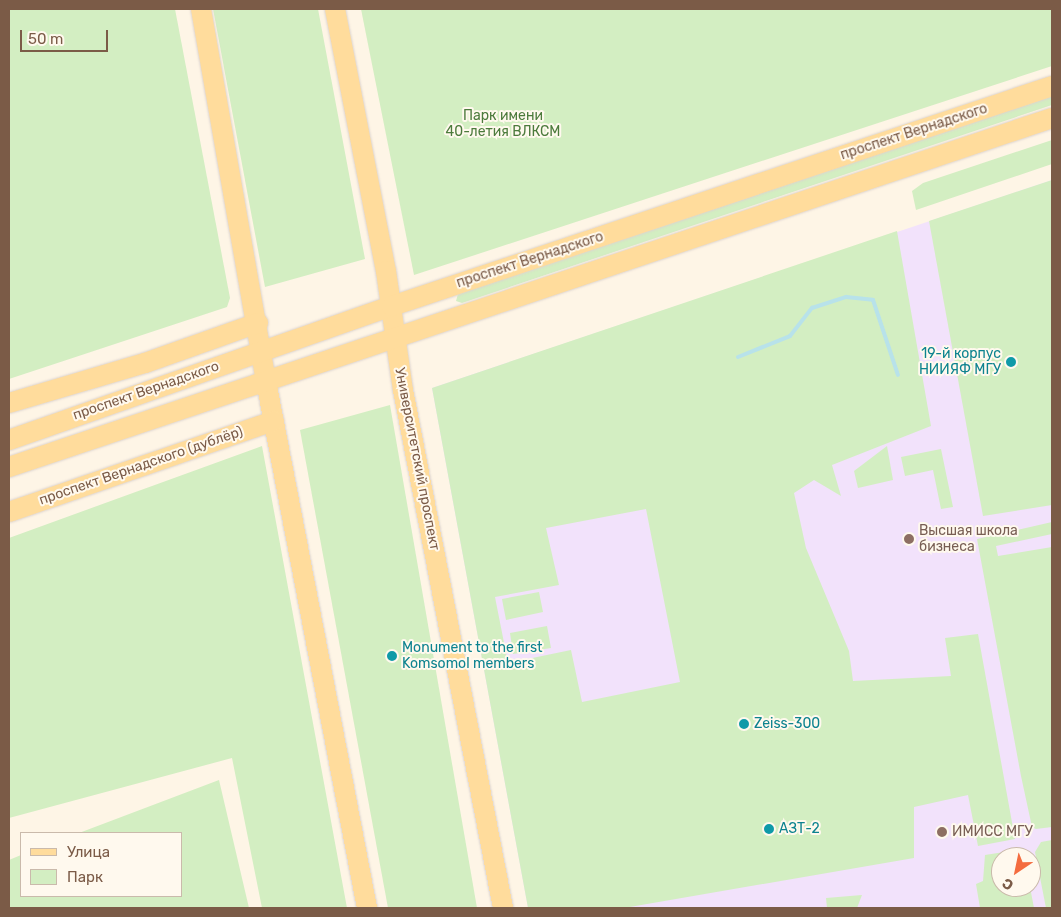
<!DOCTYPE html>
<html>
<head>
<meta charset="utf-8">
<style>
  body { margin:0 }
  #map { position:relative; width:1061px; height:917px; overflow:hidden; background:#fef5e6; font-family:Rubik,sans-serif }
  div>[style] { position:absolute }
  .education>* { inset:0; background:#f2e2fb }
  .green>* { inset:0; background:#d3eec2 }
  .stream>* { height:4px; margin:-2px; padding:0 2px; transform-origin:2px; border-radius:2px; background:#b8e2ea }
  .roads { filter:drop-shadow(0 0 1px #ddd4cf) drop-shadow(0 0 1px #ddd4cf) }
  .major>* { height:20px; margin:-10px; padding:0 10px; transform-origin:10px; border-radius:10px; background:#ffdc9c }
  .dots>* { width:14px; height:14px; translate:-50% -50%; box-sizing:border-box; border:2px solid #fff9ee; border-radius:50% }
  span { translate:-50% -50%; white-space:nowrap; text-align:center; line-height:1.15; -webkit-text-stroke:4px #fff9ee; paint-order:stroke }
  .park-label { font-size:14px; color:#4c7b3c }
  .street-label { font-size:14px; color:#7b5b47 }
  .culture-label { font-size:14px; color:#0d838f }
  .right { translate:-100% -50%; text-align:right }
  .left { translate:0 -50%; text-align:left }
  .education-label { font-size:14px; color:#785e54 }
  .frame { position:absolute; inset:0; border:10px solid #7b5b47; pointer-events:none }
  .legend { position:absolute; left:20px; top:832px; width:162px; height:65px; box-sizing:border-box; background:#fff9ee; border:1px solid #cabaab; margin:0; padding:6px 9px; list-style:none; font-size:15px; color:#7b5b47 }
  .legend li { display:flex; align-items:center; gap:10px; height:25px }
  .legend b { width:25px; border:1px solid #cabaab }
  .north { position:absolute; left:991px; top:847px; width:50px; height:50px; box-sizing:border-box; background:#fff9ee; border:1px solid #cabaab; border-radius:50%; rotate:214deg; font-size:14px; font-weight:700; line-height:20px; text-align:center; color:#7b5b47 }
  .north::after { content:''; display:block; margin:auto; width:18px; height:22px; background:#f46c3f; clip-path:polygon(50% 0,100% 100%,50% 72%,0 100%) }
  .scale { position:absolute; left:20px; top:30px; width:88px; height:22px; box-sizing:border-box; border:2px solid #7b5b47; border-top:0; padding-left:6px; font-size:15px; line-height:18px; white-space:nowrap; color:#7b5b47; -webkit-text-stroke:4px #fff9ee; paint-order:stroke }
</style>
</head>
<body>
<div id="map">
  <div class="education">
    <div style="clip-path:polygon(evenodd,1052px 180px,1052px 908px,528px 908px,432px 388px,1052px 180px,1001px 857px,1031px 857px,1031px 887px,1001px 887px,1001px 857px)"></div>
  </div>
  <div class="green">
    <div style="clip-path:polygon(9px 9px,175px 9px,230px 298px,227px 307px,9px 379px)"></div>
    <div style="clip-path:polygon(213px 9px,318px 9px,365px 259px,265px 287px)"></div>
    <div style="clip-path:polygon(361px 9px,1052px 9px,1052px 66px,414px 275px)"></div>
    <div style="clip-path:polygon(1052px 94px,1052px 105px,462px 303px,456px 301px,458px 294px)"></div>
    <div style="clip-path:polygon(1052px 140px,1052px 164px,916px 210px,912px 191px,923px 183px)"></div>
    <div style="clip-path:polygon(1052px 180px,1052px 505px,983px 516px,929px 221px)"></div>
    <div style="clip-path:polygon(evenodd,897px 231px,931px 426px,832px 465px,841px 496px,814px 480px,794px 493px,806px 548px,849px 651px,853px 681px,951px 676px,945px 638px,978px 634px,1015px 839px,978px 846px,968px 795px,914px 807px,914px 858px,624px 908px,528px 908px,432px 388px,897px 231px,646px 509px,680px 682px,582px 702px,571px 650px,508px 663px,495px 597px,559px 585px,546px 528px,646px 509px)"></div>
    <div style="clip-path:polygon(390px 405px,477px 908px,388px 908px,300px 430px)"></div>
    <div style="clip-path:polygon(262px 446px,347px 908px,262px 908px,232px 758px,9px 818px,9px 538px)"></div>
    <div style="clip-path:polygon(887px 446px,893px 480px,858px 488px,854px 471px)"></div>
    <div style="clip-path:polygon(941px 449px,953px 507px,941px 509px,933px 470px,905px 476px,901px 457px)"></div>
    <div style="clip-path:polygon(1052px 522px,1052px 534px,996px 546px,998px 556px,1052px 547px,1052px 827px,1036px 829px,1032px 827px,1021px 776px,977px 539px)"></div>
    <div style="clip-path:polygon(539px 592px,543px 612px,506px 620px,502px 599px)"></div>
    <div style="clip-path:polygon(547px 626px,551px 648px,513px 654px,510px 633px)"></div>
    <div style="clip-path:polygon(219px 780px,249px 908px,9px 908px,9px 860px,21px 855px,21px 896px,181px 896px,181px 833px,79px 833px)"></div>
    <div style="clip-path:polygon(1052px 840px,1052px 908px,1046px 908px,1035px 852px,1041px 842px)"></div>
    <div style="clip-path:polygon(1023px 849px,1025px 857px,1001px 857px,1001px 887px,1030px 887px,1034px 908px,980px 908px,976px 884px,983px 881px,985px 855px)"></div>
    <div style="clip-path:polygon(862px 895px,857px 908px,827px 908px,826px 898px)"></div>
  </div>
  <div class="stream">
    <div style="left:738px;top:357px;width:56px;rotate:-22deg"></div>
    <div style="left:790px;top:336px;width:36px;rotate:-52deg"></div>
    <div style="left:812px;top:308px;width:36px;rotate:-18deg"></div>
    <div style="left:846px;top:297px;width:27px;rotate:6deg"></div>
    <div style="left:873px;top:300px;width:79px;rotate:71.6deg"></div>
  </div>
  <div class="roads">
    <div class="major">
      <div style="left:201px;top:9px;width:378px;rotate:80.1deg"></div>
      <div style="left:266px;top:381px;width:537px;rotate:79.15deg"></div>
      <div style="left:335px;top:9px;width:267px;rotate:79deg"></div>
      <div style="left:386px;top:271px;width:120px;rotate:81.9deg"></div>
      <div style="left:403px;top:390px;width:528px;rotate:79.07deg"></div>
      <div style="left:9px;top:403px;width:142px;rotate:-16.4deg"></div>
      <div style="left:145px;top:363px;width:120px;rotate:-19.5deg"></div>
      <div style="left:9px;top:440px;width:406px;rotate:-19.3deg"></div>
      <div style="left:392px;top:306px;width:696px;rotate:-18.43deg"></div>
      <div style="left:9px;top:467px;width:1100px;rotate:-18.5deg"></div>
      <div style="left:9px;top:512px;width:280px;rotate:-19deg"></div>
    </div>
  </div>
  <div class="dots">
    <div style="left:1011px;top:362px;background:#0f9aa8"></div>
    <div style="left:909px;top:539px;background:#8d6e63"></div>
    <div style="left:392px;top:656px;background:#0f9aa8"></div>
    <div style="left:744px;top:724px;background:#0f9aa8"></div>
    <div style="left:769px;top:829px;background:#0f9aa8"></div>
    <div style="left:942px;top:832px;background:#8d6e63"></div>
  </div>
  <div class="park-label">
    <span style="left:503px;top:124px">Парк имени<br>40-летия ВЛКСМ</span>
  </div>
  <div class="street-label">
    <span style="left:914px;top:132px;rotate:-18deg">проспект Вернадского</span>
    <span style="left:530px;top:260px;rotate:-18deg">проспект Вернадского</span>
    <span style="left:146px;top:391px;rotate:-19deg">проспект Вернадского</span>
    <span style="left:417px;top:459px;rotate:79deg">Университетский проспект</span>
    <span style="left:141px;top:466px;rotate:-19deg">проспект Вернадского (дублёр)</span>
  </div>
  <div class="culture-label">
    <span class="right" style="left:1001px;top:362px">19-й корпус<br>НИИЯФ МГУ</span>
    <span class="left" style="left:402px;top:656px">Monument to the first<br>Komsomol members</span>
    <span class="left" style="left:754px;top:724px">Zeiss-300</span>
    <span class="left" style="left:779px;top:829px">АЗТ-2</span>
  </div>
  <div class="education-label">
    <span class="left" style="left:919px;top:539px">Высшая школа<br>бизнеса</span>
    <span class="left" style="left:952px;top:832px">ИМИСС МГУ</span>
  </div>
  <div class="frame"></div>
  <ul class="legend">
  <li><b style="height:6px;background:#ffdc9c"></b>Улица</li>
  <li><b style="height:14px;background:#d3eec2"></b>Парк</li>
  </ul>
  <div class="north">С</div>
  <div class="scale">50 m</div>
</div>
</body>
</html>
